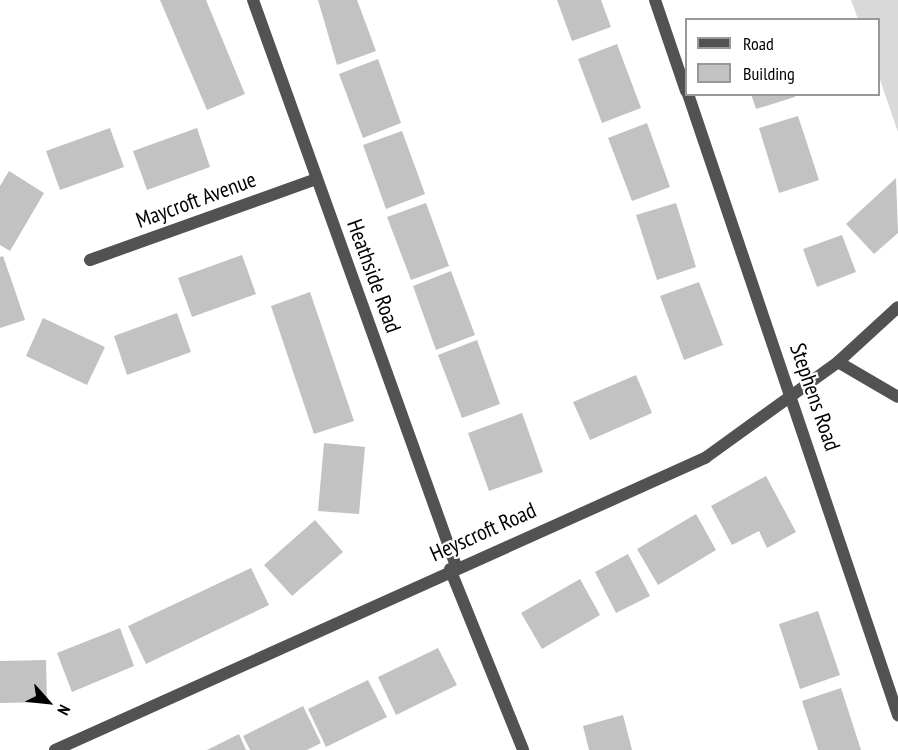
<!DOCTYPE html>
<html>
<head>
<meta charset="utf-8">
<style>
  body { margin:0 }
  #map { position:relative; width:898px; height:750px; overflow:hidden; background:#fff; font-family:"PT Sans Narrow",sans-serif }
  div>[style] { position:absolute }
  .green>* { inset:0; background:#d9d9d9 }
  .building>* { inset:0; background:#c2c2c2 }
  .street>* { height:12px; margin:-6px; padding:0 6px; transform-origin:6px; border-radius:6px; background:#525252 }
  span { translate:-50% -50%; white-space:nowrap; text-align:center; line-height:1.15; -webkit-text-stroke:4.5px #fff; paint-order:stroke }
  .street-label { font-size:22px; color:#000 }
  .legend { position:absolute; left:685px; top:18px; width:195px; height:78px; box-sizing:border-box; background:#fff; border:2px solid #999; margin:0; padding:8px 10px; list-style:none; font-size:18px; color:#000 }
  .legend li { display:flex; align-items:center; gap:12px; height:30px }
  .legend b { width:30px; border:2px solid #999 }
  .north { position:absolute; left:18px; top:672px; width:60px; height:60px; -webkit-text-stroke:4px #fff; paint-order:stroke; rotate:117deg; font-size:16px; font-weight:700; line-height:24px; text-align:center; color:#000 }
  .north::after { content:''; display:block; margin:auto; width:21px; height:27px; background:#000; clip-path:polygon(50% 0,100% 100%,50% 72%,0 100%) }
</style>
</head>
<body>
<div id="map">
  <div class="green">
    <div style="clip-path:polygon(851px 0,898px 0,898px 132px,879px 77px,878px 20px,858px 19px)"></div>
  </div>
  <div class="building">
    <div style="clip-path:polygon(160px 0,206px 0,245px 94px,207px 110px)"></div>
    <div style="clip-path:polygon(318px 0,357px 0,376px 51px,337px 65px)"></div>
    <div style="clip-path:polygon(557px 0,601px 0,611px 27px,572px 41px)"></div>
    <div style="clip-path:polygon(617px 44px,641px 108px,602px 123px,578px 59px)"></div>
    <div style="clip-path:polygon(378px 59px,401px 123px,363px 138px,339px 74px)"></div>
    <div style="clip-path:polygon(751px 94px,794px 94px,795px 97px,756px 109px)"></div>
    <div style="clip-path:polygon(798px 116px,819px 180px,779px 193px,759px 128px)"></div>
    <div style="clip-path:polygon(647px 123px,670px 187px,632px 201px,608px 138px)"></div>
    <div style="clip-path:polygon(110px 128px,124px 167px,60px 190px,46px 151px)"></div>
    <div style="clip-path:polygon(197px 128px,210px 167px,147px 190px,133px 151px)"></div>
    <div style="clip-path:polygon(402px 131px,425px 194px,386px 209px,363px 145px)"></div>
    <div style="clip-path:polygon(9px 171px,44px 193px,10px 251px,0 245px,0 186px)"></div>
    <div style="clip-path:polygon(896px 178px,898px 233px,874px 254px,846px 224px)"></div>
    <div style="clip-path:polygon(426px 203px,449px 266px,411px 280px,387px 217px)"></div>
    <div style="clip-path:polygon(676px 203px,696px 267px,657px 280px,636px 215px)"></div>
    <div style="clip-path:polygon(842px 235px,856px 272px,817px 287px,803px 249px)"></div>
    <div style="clip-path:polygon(242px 255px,256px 294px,192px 317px,178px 278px)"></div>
    <div style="clip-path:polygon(3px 256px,25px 320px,0 328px,0 257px)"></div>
    <div style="clip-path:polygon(451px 271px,475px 335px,436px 350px,413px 286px)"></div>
    <div style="clip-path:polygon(699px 282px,723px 345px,684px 360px,660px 296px)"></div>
    <div style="clip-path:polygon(310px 292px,354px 421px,314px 434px,271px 306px)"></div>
    <div style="clip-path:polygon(177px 313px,191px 352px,127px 375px,114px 336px)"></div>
    <div style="clip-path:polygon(43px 318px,105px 347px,87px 385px,26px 356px)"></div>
    <div style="clip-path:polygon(477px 340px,500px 404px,462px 418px,438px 355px)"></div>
    <div style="clip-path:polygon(636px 375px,652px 413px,590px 440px,573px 402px)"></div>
    <div style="clip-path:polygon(522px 413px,543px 472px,489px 491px,468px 433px)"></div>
    <div style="clip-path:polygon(324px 443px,365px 447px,359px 514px,318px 511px)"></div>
    <div style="clip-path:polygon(766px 476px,796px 532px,767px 548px,759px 531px,732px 545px,711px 506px)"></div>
    <div style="clip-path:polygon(696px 514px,716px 550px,658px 585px,637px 549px)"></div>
    <div style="clip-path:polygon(315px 520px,343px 552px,292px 596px,264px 565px)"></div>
    <div style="clip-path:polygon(628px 554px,650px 596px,616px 613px,595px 572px)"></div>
    <div style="clip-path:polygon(251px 568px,269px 605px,146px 664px,128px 626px)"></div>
    <div style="clip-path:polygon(580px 579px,600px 615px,542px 649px,521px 613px)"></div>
    <div style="clip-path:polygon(818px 611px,840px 675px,800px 689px,779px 624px)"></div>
    <div style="clip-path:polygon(120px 628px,134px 666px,72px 692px,57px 653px)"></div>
    <div style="clip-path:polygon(438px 648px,457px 685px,396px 715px,378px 677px)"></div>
    <div style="clip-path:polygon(46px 660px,47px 702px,0 703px,0 661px)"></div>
    <div style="clip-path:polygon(368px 680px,387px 717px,326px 747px,308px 709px)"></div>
    <div style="clip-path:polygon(841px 688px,861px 750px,818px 750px,802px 701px)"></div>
    <div style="clip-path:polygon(303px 706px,321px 743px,307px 750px,250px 750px,243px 736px)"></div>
    <div style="clip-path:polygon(623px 715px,632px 750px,589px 750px,583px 726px)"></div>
    <div style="clip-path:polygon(239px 734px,246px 750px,207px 750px)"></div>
  </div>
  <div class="street">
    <div style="left:253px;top:0;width:601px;rotate:70.27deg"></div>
    <div style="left:655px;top:0;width:96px;rotate:71.2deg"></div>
    <div style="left:688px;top:94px;width:656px;rotate:71.32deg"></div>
    <div style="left:90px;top:260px;width:240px;rotate:-19.7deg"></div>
    <div style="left:838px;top:362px;width:69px;rotate:30.3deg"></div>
    <div style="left:450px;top:569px;width:195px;rotate:68deg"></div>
    <div style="left:55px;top:750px;width:713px;rotate:-24.19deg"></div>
    <div style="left:705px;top:458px;width:164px;rotate:-35.8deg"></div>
    <div style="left:838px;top:362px;width:81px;rotate:-42.5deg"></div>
  </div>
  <div class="street-label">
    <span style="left:196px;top:200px;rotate:-20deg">Maycroft Avenue</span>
    <span style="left:374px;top:276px;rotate:70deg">Heathside Road</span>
    <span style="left:815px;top:397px;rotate:71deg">Stephens Road</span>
    <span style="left:483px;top:532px;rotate:-24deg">Heyscroft Road</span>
  </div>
  <ul class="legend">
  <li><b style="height:8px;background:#525252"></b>Road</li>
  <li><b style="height:16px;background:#c2c2c2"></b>Building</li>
  </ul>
  <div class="north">N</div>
</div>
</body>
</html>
